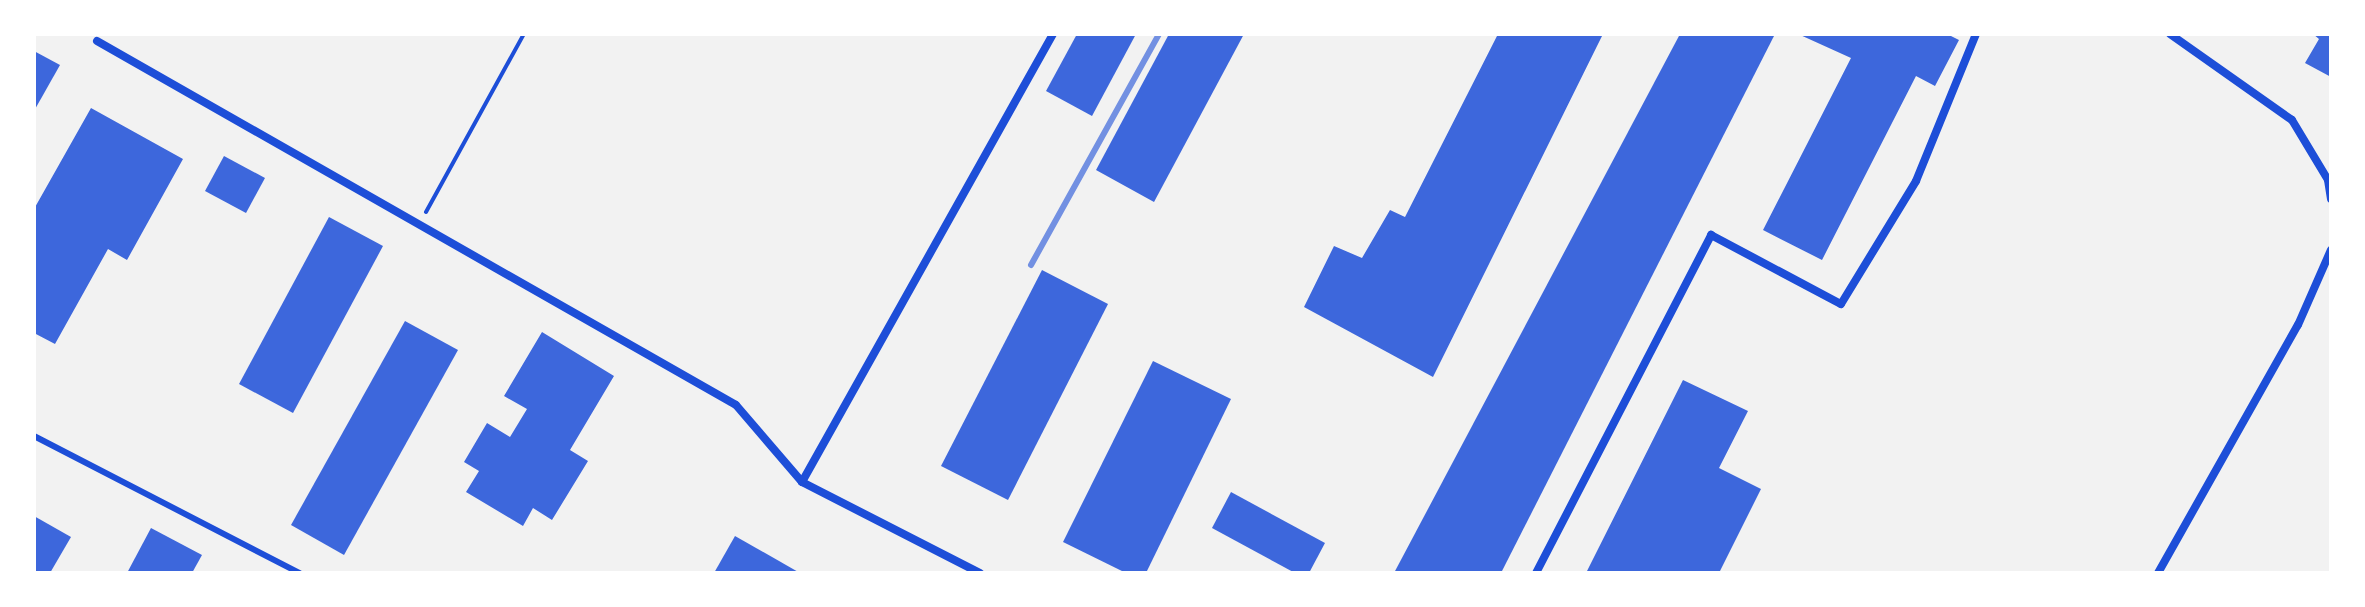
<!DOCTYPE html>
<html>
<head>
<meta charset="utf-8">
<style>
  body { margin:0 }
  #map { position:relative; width:2365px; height:607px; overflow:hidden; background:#f2f2f2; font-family:"Exo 2",sans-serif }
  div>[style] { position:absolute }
  .building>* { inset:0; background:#3d67dc }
  .path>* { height:4px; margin:-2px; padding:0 2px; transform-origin:2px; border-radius:2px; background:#1d4ed8 }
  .service>* { height:6px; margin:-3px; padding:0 3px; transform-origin:3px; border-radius:3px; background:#1d4ed8 }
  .minor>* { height:8px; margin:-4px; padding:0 4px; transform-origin:4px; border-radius:4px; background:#1d4ed8 }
  .rail>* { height:6px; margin:-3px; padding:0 3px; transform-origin:3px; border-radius:3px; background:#7290e2 }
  span { translate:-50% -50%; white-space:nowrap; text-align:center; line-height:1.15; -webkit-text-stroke:6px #fff; paint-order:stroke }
  .frame { position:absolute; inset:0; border:36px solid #fff; pointer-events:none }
</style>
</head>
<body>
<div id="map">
  <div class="building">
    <div style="clip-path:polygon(1077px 34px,1136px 34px,1092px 116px,1046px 91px)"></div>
    <div style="clip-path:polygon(1169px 34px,1244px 34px,1154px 202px,1096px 170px)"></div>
    <div style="clip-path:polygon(1498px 34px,1603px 34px,1433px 377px,1304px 307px,1334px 246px,1362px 258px,1390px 210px,1405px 217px)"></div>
    <div style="clip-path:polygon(1680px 34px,1775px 34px,1501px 573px,1394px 573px)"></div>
    <div style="clip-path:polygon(1798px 34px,1947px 34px,1959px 40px,1935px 86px,1916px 76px,1822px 260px,1763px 230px,1851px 58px)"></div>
    <div style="clip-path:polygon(2313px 34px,2331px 34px,2331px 77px,2305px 63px,2319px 39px)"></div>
    <div style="clip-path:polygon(34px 51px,60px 65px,34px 111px)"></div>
    <div style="clip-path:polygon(91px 108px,183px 159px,127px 260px,108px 249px,55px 344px,34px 333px,34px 209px)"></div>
    <div style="clip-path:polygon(224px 156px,265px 178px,246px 213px,205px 191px)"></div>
    <div style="clip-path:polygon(329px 217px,383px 246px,293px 413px,239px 384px)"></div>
    <div style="clip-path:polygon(1042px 270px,1108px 304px,1008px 500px,941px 466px)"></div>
    <div style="clip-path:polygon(405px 321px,458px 350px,344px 555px,291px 525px)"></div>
    <div style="clip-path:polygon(542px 332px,614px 376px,570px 450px,588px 461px,552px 520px,533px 508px,523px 526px,466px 492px,479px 471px,464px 462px,487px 423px,510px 437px,527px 409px,504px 396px)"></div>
    <div style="clip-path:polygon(1153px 361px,1231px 399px,1146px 573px,1126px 573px,1063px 542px)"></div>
    <div style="clip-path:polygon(1683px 380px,1748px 411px,1719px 468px,1761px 489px,1719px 573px,1586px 573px)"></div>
    <div style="clip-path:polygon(1231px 492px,1325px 543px,1309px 573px,1295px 573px,1212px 528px)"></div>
    <div style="clip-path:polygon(34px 516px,71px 537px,50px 573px,34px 573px)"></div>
    <div style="clip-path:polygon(151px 528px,202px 555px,192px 573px,127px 573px)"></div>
    <div style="clip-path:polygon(735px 536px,800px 573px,714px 573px)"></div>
  </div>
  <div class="path">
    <div style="left:426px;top:212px;width:203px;rotate:-61.2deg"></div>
  </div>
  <div class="service">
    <div style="left:34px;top:436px;width:299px;rotate:27.3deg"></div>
  </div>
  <div class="minor">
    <div style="left:2170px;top:34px;width:149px;rotate:35.2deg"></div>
    <div style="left:2292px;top:120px;width:70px;rotate:59deg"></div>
    <div style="left:2328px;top:180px;width:19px;rotate:81deg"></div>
    <div style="left:97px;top:41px;width:735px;rotate:29.67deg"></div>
    <div style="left:736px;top:405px;width:101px;rotate:49.4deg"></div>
    <div style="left:802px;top:482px;width:200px;rotate:27.1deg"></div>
    <div style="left:802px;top:482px;width:514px;rotate:-60.74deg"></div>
    <div style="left:1536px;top:573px;width:381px;rotate:-62.6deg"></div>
    <div style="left:1711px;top:235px;width:147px;rotate:28deg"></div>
    <div style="left:1841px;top:304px;width:144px;rotate:-58.6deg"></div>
    <div style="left:1916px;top:181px;width:159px;rotate:-67.8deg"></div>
    <div style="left:2158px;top:573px;width:285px;rotate:-60.6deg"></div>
    <div style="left:2298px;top:325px;width:82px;rotate:-66.3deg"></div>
  </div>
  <div class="rail">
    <div style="left:1031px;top:265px;width:264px;rotate:-61deg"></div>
  </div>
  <div class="frame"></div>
</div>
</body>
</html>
